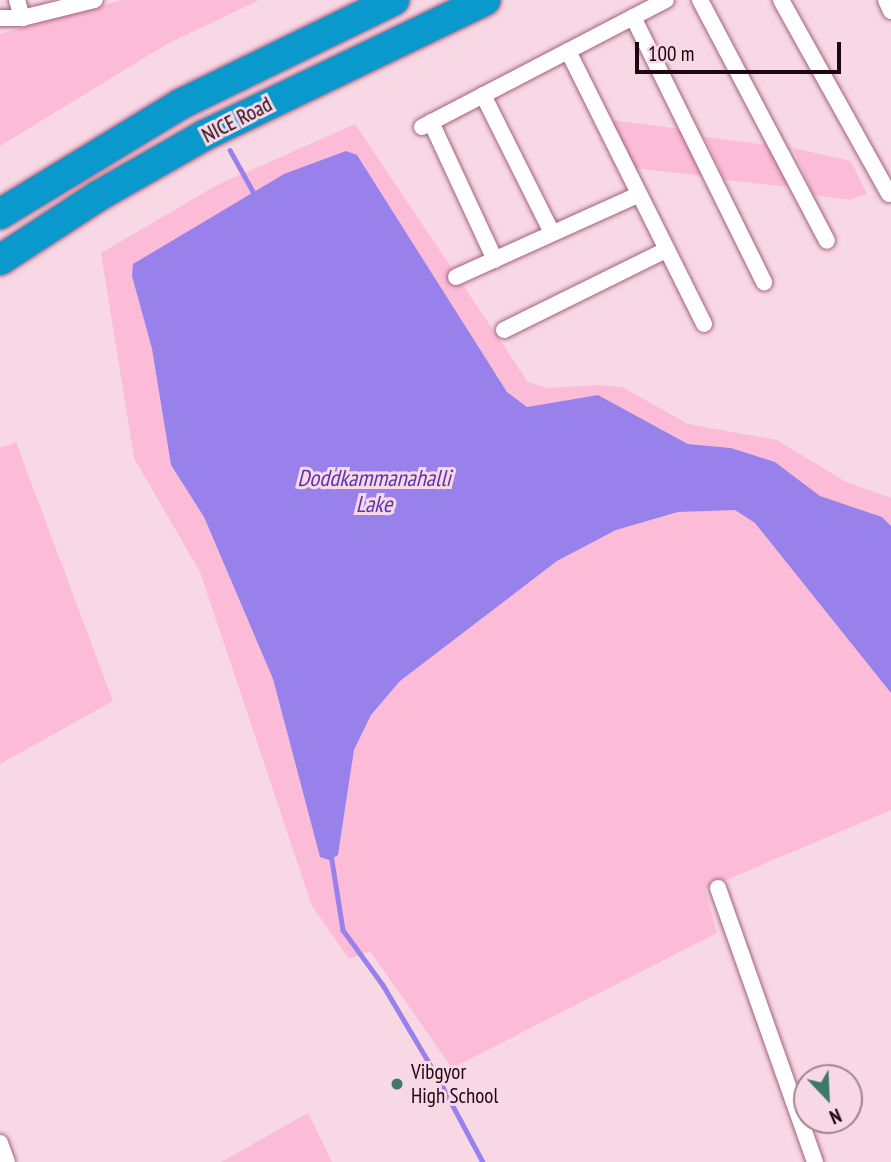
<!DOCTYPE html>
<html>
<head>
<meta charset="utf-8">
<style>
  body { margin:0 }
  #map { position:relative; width:891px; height:1162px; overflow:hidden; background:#f8d8e5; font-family:"PT Sans Narrow",sans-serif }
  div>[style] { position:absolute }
  .green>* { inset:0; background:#fcbcd7 }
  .water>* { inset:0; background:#9881eb }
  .stream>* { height:4.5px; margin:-2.25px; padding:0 2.25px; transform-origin:2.25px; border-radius:2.25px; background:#9881eb }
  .roads { filter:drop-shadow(0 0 2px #a45f7f) drop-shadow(0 0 2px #a45f7f) }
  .minor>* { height:16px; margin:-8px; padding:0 8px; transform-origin:8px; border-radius:8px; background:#fff }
  .motorway>* { height:30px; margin:-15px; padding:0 15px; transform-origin:15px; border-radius:15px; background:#0a99cc }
  .dots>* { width:19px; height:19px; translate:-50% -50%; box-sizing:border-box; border:4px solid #f8d8e5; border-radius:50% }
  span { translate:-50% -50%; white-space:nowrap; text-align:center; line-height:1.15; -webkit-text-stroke:6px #f8d8e5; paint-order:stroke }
  .street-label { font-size:21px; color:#1e0612 }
  .poi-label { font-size:21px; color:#1e0612 }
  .left { translate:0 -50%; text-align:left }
  .water-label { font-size:23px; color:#5b35b1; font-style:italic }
  .north { position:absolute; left:793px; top:1064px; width:70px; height:70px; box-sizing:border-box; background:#f8d8e5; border:2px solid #a18491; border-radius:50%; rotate:157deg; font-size:19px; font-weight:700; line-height:28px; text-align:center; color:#1e0612 }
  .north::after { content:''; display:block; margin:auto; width:24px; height:32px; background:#3c7a67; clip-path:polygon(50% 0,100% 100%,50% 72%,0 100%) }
  .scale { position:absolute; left:635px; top:42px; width:206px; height:32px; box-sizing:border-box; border:4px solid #1e0612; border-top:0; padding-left:9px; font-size:21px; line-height:24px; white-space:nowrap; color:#1e0612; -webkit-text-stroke:5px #f8d8e5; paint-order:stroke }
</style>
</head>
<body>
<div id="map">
  <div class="green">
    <div style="clip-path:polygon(122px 0,259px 0,167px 44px,0 146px,0 34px)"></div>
    <div style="clip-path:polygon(610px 120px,682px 129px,706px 176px,633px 168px)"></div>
    <div style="clip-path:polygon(355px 124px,528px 382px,548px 388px,599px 385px,622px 387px,688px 424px,777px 440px,846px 482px,891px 498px,891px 526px,882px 517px,820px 496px,775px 462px,731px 448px,689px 444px,598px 395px,527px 407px,507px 392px,357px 155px,132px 276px,152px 349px,171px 465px,204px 517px,273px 679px,320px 857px,338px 855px,354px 750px,371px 715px,400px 681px,557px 561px,616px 530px,678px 512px,735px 509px,755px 523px,891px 693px,891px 810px,705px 889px,717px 933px,452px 1068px,370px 951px,349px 959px,312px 906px,200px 572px,134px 458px,101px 253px,217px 185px)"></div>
    <div style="clip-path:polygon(705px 137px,769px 145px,791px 187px,725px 180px)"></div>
    <div style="clip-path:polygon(793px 148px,851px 161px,867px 194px,850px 200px,814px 195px)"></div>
    <div style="clip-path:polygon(16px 442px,113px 701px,0 764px,0 448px)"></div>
    <div style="clip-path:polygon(308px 1113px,332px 1162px,221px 1162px)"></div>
  </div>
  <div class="water">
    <div style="clip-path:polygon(346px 151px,357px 155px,507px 392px,527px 407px,598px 395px,688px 444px,731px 448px,775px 462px,820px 496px,882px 517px,891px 526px,891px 693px,755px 523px,735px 510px,678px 512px,616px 530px,557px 561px,400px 681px,371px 715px,354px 750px,338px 855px,329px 860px,320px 857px,273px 679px,204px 517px,171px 465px,152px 349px,132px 276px,133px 264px,284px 174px)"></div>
  </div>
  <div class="stream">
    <div style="left:230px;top:150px;width:51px;rotate:60.9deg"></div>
    <div style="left:331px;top:854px;width:77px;rotate:81deg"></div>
    <div style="left:343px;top:930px;width:68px;rotate:54deg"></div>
    <div style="left:383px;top:985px;width:106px;rotate:59.3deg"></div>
    <div style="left:437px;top:1076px;width:98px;rotate:61.9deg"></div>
  </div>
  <div class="roads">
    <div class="minor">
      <div style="left:17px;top:0;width:19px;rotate:74deg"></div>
      <div style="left:700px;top:0;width:272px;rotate:62.2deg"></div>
      <div style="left:781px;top:0;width:222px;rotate:60.9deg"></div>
      <div style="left:886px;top:0;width:12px;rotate:66deg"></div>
      <div style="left:633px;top:17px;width:296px;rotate:63.7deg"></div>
      <div style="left:0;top:18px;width:22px"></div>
      <div style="left:22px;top:18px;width:75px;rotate:-13.9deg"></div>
      <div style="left:568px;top:51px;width:305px;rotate:63.5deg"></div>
      <div style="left:483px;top:95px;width:154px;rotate:63.4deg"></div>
      <div style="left:431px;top:122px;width:152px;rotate:65.1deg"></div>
      <div style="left:422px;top:127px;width:275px;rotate:-27.5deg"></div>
      <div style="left:456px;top:277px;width:200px;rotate:-24.3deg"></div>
      <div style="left:504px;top:330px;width:181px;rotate:-26.3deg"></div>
      <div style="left:718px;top:888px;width:291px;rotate:70.5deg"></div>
      <div style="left:0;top:1143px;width:20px;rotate:70deg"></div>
    </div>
    <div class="motorway">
      <div style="left:0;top:214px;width:212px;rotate:-31.3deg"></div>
      <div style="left:181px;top:104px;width:237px;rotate:-26deg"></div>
      <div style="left:0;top:260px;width:117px;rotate:-33.1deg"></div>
      <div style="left:98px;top:196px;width:123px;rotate:-29.7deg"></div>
      <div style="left:205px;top:135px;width:311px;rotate:-25.7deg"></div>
    </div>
  </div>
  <div class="dots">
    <div style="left:397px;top:1084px;background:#3c7a67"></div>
  </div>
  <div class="street-label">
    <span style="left:237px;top:120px;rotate:-27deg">NICE Road</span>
  </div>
  <div class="poi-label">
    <span class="left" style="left:411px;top:1084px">Vibgyor<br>High School</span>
  </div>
  <div class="water-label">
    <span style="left:374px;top:491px">Doddkammanahalli<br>Lake</span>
  </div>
  <div class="north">N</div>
  <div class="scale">100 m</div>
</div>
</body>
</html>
